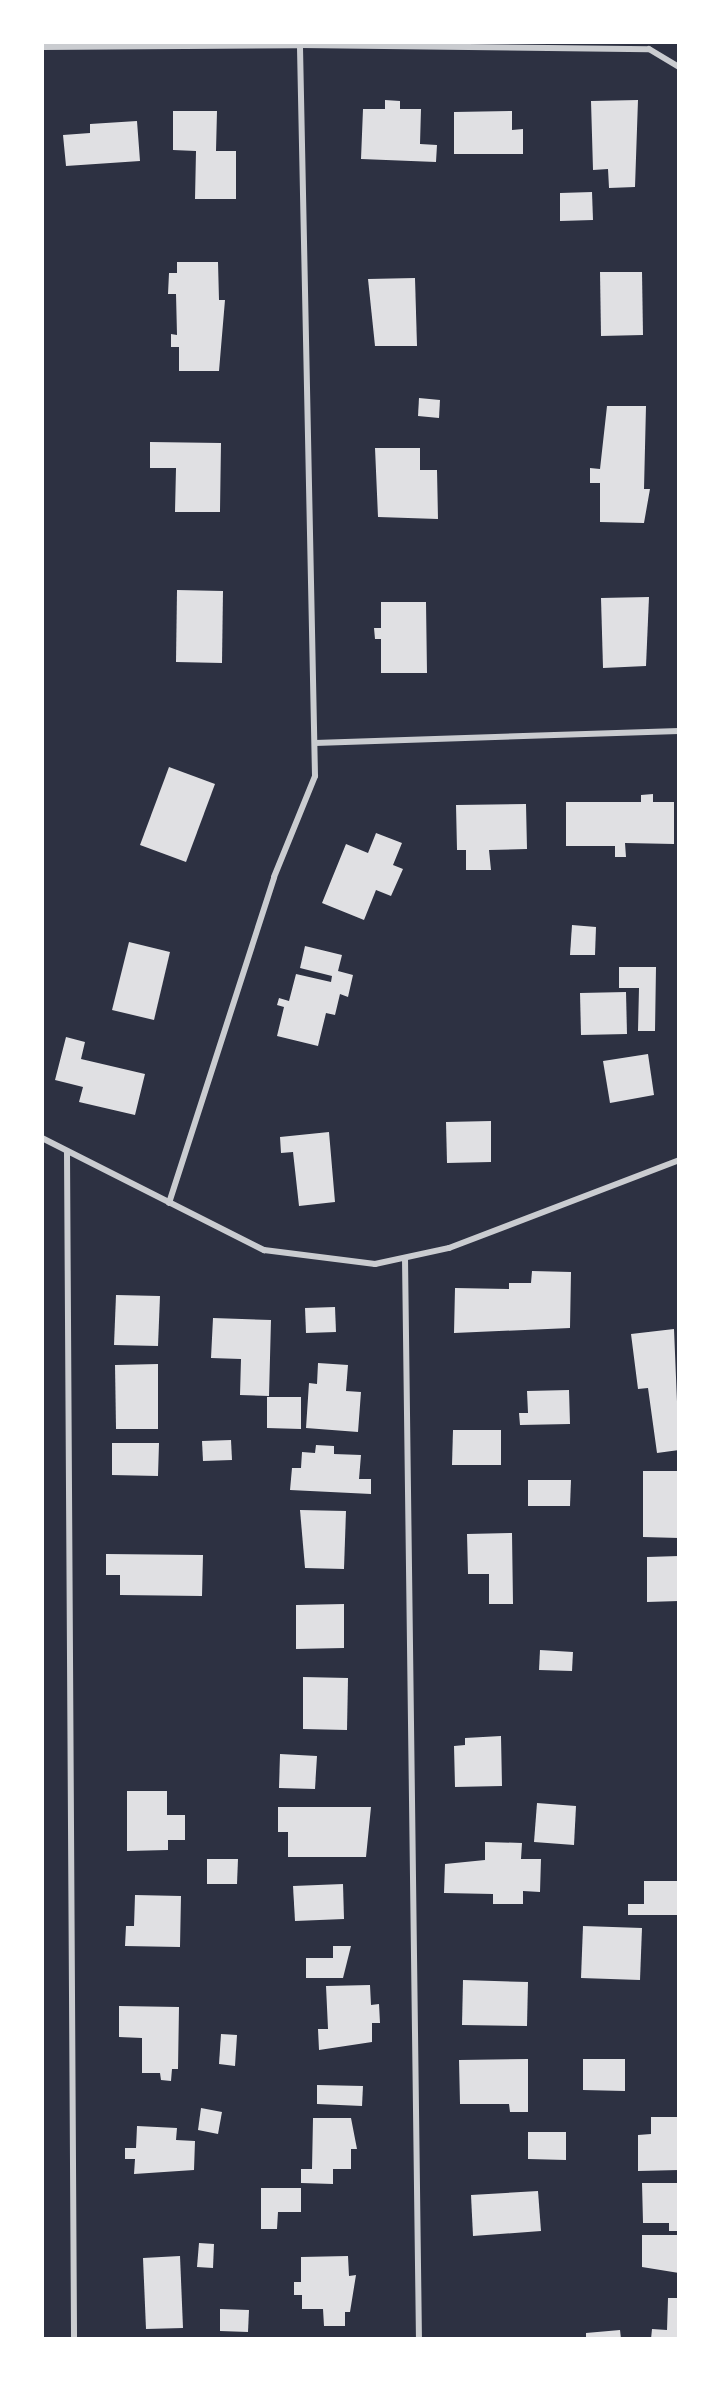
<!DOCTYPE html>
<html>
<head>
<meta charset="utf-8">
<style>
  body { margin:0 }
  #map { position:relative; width:721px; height:2381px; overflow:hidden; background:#2d3142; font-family:"Open Sans",sans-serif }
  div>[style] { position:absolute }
  .building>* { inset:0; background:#e0e0e3 }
  .minor>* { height:6px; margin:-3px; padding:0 3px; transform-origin:3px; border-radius:3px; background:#caccd0 }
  span { translate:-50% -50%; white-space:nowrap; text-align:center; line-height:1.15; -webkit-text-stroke:4.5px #fff; paint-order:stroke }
  .frame { position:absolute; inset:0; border:44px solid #fff; pointer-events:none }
</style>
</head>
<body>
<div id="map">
  <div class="building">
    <div style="clip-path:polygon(385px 100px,400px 101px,400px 109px,421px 109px,420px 144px,437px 145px,436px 162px,361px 159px,363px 109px,385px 109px)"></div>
    <div style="clip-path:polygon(638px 100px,635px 187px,609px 188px,608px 169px,593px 170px,591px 101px)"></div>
    <div style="clip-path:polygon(173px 111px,217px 111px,216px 151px,236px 151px,236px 199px,195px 199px,196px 151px,173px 150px)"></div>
    <div style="clip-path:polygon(512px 111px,512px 130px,523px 129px,523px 154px,454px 154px,454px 112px)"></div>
    <div style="clip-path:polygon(137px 121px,140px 161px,66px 166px,63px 135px,90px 133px,90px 124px)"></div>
    <div style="clip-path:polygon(592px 192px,593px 220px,560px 221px,560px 193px)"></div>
    <div style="clip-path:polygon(177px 262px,218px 262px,219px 300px,225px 300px,219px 371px,179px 371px,179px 347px,171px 347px,171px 334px,177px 335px,176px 294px,168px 294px,169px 273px,177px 273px)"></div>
    <div style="clip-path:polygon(600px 272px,642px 272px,643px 335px,601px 336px)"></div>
    <div style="clip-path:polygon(415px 278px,417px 346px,375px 346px,368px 279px)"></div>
    <div style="clip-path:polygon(419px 398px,440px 400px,439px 418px,418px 416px)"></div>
    <div style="clip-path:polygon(607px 406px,646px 406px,644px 489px,650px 489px,644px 523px,600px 522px,600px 483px,590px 483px,590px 468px,600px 469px)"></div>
    <div style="clip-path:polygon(150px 442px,221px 443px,220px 512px,175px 512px,176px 468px,150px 468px)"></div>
    <div style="clip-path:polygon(375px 448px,420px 448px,420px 470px,437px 470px,438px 519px,378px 517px)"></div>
    <div style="clip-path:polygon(177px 590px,223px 591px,222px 663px,176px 662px)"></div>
    <div style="clip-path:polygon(649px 597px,646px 666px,603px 668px,601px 598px)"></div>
    <div style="clip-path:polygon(381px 602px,426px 602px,427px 673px,381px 673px,381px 639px,375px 639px,374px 628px,381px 628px)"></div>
    <div style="clip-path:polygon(169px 767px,215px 784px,186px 862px,140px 845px)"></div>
    <div style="clip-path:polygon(653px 794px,653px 802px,674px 802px,674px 844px,625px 843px,626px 857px,615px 857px,615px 846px,566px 846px,566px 802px,641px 802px,641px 795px)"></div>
    <div style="clip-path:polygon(526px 804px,527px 849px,489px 850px,491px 870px,466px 870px,466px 850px,457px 850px,456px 805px)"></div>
    <div style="clip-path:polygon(376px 833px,402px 843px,393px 865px,403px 869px,391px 896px,376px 890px,364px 920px,322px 903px,346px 844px,368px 853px)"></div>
    <div style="clip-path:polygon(572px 925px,596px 927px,595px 955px,570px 955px)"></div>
    <div style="clip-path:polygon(129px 942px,170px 952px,154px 1020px,112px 1010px)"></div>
    <div style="clip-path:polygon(305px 946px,342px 955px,338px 971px,353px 975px,348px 997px,340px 994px,335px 1015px,326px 1013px,318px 1046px,277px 1036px,284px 1007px,277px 1005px,279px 998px,289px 1001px,296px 974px,331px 982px,332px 976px,300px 968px)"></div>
    <div style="clip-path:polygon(619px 967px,656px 967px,655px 1031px,638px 1031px,639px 988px,619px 988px)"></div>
    <div style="clip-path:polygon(626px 992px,627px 1034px,581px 1035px,580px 993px)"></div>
    <div style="clip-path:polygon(66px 1037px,85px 1042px,81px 1059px,145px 1074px,135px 1115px,79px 1102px,83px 1087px,55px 1080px)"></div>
    <div style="clip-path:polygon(648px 1054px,654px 1095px,610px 1103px,603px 1061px)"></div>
    <div style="clip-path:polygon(491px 1121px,491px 1162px,447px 1163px,446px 1122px)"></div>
    <div style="clip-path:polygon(329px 1132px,335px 1202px,299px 1206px,293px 1152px,281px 1153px,280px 1137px)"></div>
    <div style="clip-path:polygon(532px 1271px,571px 1272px,570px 1328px,454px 1333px,455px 1288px,509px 1289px,509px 1283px,531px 1283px)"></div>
    <div style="clip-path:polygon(116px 1295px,160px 1296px,158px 1346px,114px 1345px)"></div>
    <div style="clip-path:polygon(335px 1307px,336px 1332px,306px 1333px,305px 1308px)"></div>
    <div style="clip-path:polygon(213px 1318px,271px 1320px,269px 1396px,240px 1395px,241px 1359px,211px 1358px)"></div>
    <div style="clip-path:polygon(674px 1329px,679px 1450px,657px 1453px,648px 1388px,638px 1389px,631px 1334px)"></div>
    <div style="clip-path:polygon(318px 1363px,348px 1365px,346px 1391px,361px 1392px,358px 1432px,306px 1428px,309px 1383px,317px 1384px)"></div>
    <div style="clip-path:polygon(158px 1364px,158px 1429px,116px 1429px,115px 1365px)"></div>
    <div style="clip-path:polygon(569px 1390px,570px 1424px,520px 1425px,519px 1413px,528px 1413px,527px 1391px)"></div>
    <div style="clip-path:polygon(267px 1397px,301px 1397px,301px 1429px,267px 1428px)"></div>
    <div style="clip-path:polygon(453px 1430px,501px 1430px,501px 1465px,452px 1465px)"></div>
    <div style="clip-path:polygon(231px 1440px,232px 1460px,203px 1461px,202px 1441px)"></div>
    <div style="clip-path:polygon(112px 1443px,159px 1443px,158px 1476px,112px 1475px)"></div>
    <div style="clip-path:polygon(316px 1445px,334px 1446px,334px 1454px,361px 1455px,359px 1479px,371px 1479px,371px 1494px,290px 1490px,292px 1468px,301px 1468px,302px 1452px,315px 1453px)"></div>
    <div style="clip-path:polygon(643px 1471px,679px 1471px,679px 1538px,643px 1537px)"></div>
    <div style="clip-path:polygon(528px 1480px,571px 1480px,570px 1506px,528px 1506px)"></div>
    <div style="clip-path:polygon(300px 1510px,346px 1511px,344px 1569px,305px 1568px)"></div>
    <div style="clip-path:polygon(512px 1533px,513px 1604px,489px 1604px,489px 1574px,468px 1574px,467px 1534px)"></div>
    <div style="clip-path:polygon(106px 1554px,203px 1555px,202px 1596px,120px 1595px,120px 1575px,106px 1575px)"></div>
    <div style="clip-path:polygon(679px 1556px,679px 1601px,647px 1602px,647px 1557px)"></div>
    <div style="clip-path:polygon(344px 1604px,344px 1648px,296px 1649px,296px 1605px)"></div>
    <div style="clip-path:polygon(540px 1650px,573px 1652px,572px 1671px,539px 1670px)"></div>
    <div style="clip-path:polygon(303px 1677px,348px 1678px,347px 1730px,303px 1729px)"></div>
    <div style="clip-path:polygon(501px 1736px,502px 1786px,455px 1787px,454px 1746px,465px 1745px,465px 1738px)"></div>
    <div style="clip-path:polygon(280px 1754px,317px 1756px,315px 1789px,279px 1788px)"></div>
    <div style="clip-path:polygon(127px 1791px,167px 1791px,167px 1815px,185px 1815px,185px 1840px,168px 1840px,168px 1850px,127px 1851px)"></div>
    <div style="clip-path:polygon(537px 1803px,576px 1806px,574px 1845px,534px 1842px)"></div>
    <div style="clip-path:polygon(278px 1807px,371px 1807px,366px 1857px,288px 1857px,288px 1832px,278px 1832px)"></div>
    <div style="clip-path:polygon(485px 1842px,522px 1843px,521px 1859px,541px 1859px,540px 1892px,523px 1891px,523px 1904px,493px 1904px,493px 1894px,444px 1893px,445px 1864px,485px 1860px)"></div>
    <div style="clip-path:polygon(207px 1859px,238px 1859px,237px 1884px,207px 1884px)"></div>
    <div style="clip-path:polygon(644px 1881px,679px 1881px,679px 1915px,628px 1915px,628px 1904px,644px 1904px)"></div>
    <div style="clip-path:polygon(343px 1884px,344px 1919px,295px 1921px,293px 1886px)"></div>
    <div style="clip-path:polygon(135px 1895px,181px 1896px,180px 1947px,125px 1946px,126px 1926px,134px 1926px)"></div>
    <div style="clip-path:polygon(583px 1926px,642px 1928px,640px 1980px,581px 1978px)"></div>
    <div style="clip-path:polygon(333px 1946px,351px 1946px,343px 1978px,306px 1978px,306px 1958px,333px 1958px)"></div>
    <div style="clip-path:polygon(463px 1980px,528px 1982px,527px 2026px,462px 2025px)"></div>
    <div style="clip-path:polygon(370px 1985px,371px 2005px,379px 2004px,380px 2023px,372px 2023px,372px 2042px,319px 2050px,318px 2029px,328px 2029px,326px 1986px)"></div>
    <div style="clip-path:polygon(119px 2006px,179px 2007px,178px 2069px,172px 2069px,171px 2081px,161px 2080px,160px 2073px,142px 2073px,142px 2038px,119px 2037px)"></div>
    <div style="clip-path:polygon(221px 2034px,237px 2035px,235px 2066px,219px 2064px)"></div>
    <div style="clip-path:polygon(528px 2059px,528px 2112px,510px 2112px,509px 2104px,460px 2104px,459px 2060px)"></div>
    <div style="clip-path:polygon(583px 2059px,625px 2059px,625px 2091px,583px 2090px)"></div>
    <div style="clip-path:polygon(317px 2085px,363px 2086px,362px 2106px,317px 2104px)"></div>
    <div style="clip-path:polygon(201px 2108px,222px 2112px,218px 2134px,198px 2130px)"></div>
    <div style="clip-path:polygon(651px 2117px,679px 2117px,679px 2170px,638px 2171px,638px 2135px,651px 2134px)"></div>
    <div style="clip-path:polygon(313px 2118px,351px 2118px,357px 2149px,351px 2149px,351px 2169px,333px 2169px,333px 2184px,301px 2183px,301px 2169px,312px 2169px)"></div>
    <div style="clip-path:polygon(137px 2126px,177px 2128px,176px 2140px,195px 2141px,194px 2170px,134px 2174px,135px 2159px,125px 2159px,125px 2148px,136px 2148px)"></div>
    <div style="clip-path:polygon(528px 2132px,566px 2132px,566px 2160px,528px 2159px)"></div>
    <div style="clip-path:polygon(642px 2183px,679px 2183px,679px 2231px,669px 2231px,669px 2223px,643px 2223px)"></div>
    <div style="clip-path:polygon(261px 2188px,301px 2188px,301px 2212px,278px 2212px,277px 2229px,261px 2229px)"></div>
    <div style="clip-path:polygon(538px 2191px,541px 2231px,473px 2236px,471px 2195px)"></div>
    <div style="clip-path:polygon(642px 2235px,679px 2235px,679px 2273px,642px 2267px)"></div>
    <div style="clip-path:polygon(199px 2243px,214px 2244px,213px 2268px,197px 2267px)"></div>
    <div style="clip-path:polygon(180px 2256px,183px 2328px,146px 2329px,143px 2258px)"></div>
    <div style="clip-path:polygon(348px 2256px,349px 2276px,356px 2275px,350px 2312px,345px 2312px,345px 2326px,324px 2326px,323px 2309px,302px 2309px,302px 2295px,294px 2295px,294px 2282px,301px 2282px,301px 2257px)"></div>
    <div style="clip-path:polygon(668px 2298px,679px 2298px,679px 2339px,651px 2339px,652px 2329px,667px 2330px)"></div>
    <div style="clip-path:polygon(220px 2309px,249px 2310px,248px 2332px,220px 2331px)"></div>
    <div style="clip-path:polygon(620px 2330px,621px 2339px,586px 2339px,586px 2333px)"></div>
  </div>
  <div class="minor">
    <div style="left:42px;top:47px;width:258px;rotate:-0.4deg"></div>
    <div style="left:315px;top:743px;width:364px;rotate:-1.9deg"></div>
    <div style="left:42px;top:1138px;width:249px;rotate:26.8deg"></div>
    <div style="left:264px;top:1250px;width:112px;rotate:7.2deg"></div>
    <div style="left:375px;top:1264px;width:76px;rotate:-12.2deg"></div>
    <div style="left:449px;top:1248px;width:246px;rotate:-20.9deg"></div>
    <div style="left:67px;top:1152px;width:1187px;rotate:89.66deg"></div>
    <div style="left:169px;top:1203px;width:342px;rotate:-72.1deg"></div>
    <div style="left:274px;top:877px;width:109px;rotate:-67.9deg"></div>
    <div style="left:315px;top:776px;width:731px;rotate:-91.18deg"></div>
    <div style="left:300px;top:45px;width:349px;rotate:0.7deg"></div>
    <div style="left:649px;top:49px;width:35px;rotate:31deg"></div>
    <div style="left:405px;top:1258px;width:1081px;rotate:89.26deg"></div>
  </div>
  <div class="frame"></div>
</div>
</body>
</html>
